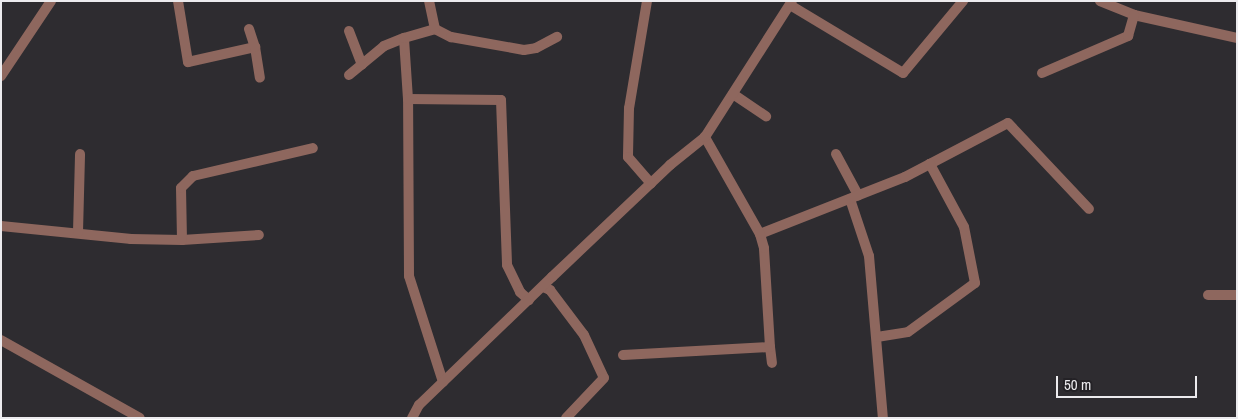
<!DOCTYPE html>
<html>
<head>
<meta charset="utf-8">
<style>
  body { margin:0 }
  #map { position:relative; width:1238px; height:419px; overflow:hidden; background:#2e2c30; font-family:"Archivo Narrow",sans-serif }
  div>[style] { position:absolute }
  .minor>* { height:10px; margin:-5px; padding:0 5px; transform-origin:5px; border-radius:5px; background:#8e675e }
  .tertiary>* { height:10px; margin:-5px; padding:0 5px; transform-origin:5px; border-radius:5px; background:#8e675e }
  span { translate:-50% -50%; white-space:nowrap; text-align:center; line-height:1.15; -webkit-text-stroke:5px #242226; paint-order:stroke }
  .frame { position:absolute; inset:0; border:2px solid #ecebee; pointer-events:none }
  .scale { position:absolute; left:1056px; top:376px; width:141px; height:22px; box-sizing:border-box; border:2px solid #ecebee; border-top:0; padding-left:6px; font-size:15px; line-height:18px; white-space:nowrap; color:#ecebee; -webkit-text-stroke:4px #242226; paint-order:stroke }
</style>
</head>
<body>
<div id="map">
  <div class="minor">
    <div style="left:178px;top:1px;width:62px;rotate:80.7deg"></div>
    <div style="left:188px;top:62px;width:69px;rotate:-12.6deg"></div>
    <div style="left:255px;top:47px;width:31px;rotate:81deg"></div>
    <div style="left:647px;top:1px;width:109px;rotate:99.5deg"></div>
    <div style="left:629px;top:108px;width:49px;rotate:91.2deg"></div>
    <div style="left:628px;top:157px;width:35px;rotate:49deg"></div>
    <div style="left:1100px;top:1px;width:37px;rotate:22deg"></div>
    <div style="left:1134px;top:15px;width:106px;rotate:12.6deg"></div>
    <div style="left:790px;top:5px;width:132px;rotate:31deg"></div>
    <div style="left:903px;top:73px;width:94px;rotate:-50.2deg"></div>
    <div style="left:249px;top:29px;width:19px;rotate:72deg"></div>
    <div style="left:435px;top:29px;width:18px;rotate:27deg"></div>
    <div style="left:451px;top:37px;width:74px;rotate:10.1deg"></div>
    <div style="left:524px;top:50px;width:12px;rotate:-9deg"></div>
    <div style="left:536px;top:48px;width:24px;rotate:-28deg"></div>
    <div style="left:349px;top:31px;width:36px;rotate:69deg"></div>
    <div style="left:1042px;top:73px;width:94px;rotate:-23.3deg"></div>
    <div style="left:1128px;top:36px;width:22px;rotate:-74deg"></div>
    <div style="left:349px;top:75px;width:45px;rotate:-39.6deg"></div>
    <div style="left:384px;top:46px;width:22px;rotate:-22deg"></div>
    <div style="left:733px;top:94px;width:40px;rotate:34deg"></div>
    <div style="left:408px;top:99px;width:61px;rotate:-93.8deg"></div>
    <div style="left:404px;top:38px;width:32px;rotate:-16deg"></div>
    <div style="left:435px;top:29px;width:29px;rotate:-102deg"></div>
    <div style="left:836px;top:154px;width:47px;rotate:61.8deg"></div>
    <div style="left:850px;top:199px;width:60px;rotate:71.6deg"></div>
    <div style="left:869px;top:256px;width:163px;rotate:85.1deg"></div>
    <div style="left:1px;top:226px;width:131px;rotate:5.7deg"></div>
    <div style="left:131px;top:239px;width:51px;rotate:1.1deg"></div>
    <div style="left:182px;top:240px;width:77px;rotate:-3.7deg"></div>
    <div style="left:78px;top:232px;width:78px;rotate:-88.5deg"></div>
    <div style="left:760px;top:234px;width:156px;rotate:-21.5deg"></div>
    <div style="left:905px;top:177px;width:116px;rotate:-27.7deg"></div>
    <div style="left:1008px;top:123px;width:118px;rotate:46.7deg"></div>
    <div style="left:182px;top:240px;width:52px;rotate:-91.1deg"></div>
    <div style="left:181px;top:188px;width:17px;rotate:-45deg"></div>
    <div style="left:193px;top:176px;width:123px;rotate:-13.1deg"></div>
    <div style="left:543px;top:287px;width:8px;rotate:23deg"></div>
    <div style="left:550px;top:290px;width:56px;rotate:52.9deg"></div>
    <div style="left:584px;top:335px;width:47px;rotate:65.1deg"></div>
    <div style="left:604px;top:378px;width:55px;rotate:133.5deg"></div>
    <div style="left:1208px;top:295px;width:29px"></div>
    <div style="left:877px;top:337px;width:31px;rotate:-9deg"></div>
    <div style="left:908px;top:332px;width:83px;rotate:-36.2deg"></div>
    <div style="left:975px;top:283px;width:57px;rotate:-101.1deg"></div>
    <div style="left:964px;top:227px;width:72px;rotate:-118.4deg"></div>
    <div style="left:1px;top:340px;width:159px;rotate:29.3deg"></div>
    <div style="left:770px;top:347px;width:16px;rotate:83deg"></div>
    <div style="left:623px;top:355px;width:147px;rotate:-3.1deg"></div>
    <div style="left:770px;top:347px;width:99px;rotate:-93.5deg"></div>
    <div style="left:764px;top:248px;width:15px;rotate:-106deg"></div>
    <div style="left:760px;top:234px;width:112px;rotate:-119.6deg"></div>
    <div style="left:443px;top:382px;width:111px;rotate:-107.8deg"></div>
    <div style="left:409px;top:276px;width:177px;rotate:-90.3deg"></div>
    <div style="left:408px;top:99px;width:93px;rotate:0.6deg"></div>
    <div style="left:501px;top:100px;width:165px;rotate:87.9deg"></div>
    <div style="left:507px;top:265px;width:30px;rotate:64deg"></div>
    <div style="left:520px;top:292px;width:12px;rotate:42deg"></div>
    <div style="left:412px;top:418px;width:15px;rotate:-62deg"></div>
    <div style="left:419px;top:405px;width:185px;rotate:-43.9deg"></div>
    <div style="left:552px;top:277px;width:163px;rotate:-43.5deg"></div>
    <div style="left:670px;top:165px;width:45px;rotate:-38.7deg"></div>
    <div style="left:705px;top:137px;width:161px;rotate:-57.4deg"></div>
  </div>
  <div class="tertiary">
    <div style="left:1px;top:76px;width:90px;rotate:-56.3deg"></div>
  </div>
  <div class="frame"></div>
  <div class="scale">50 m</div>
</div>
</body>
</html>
